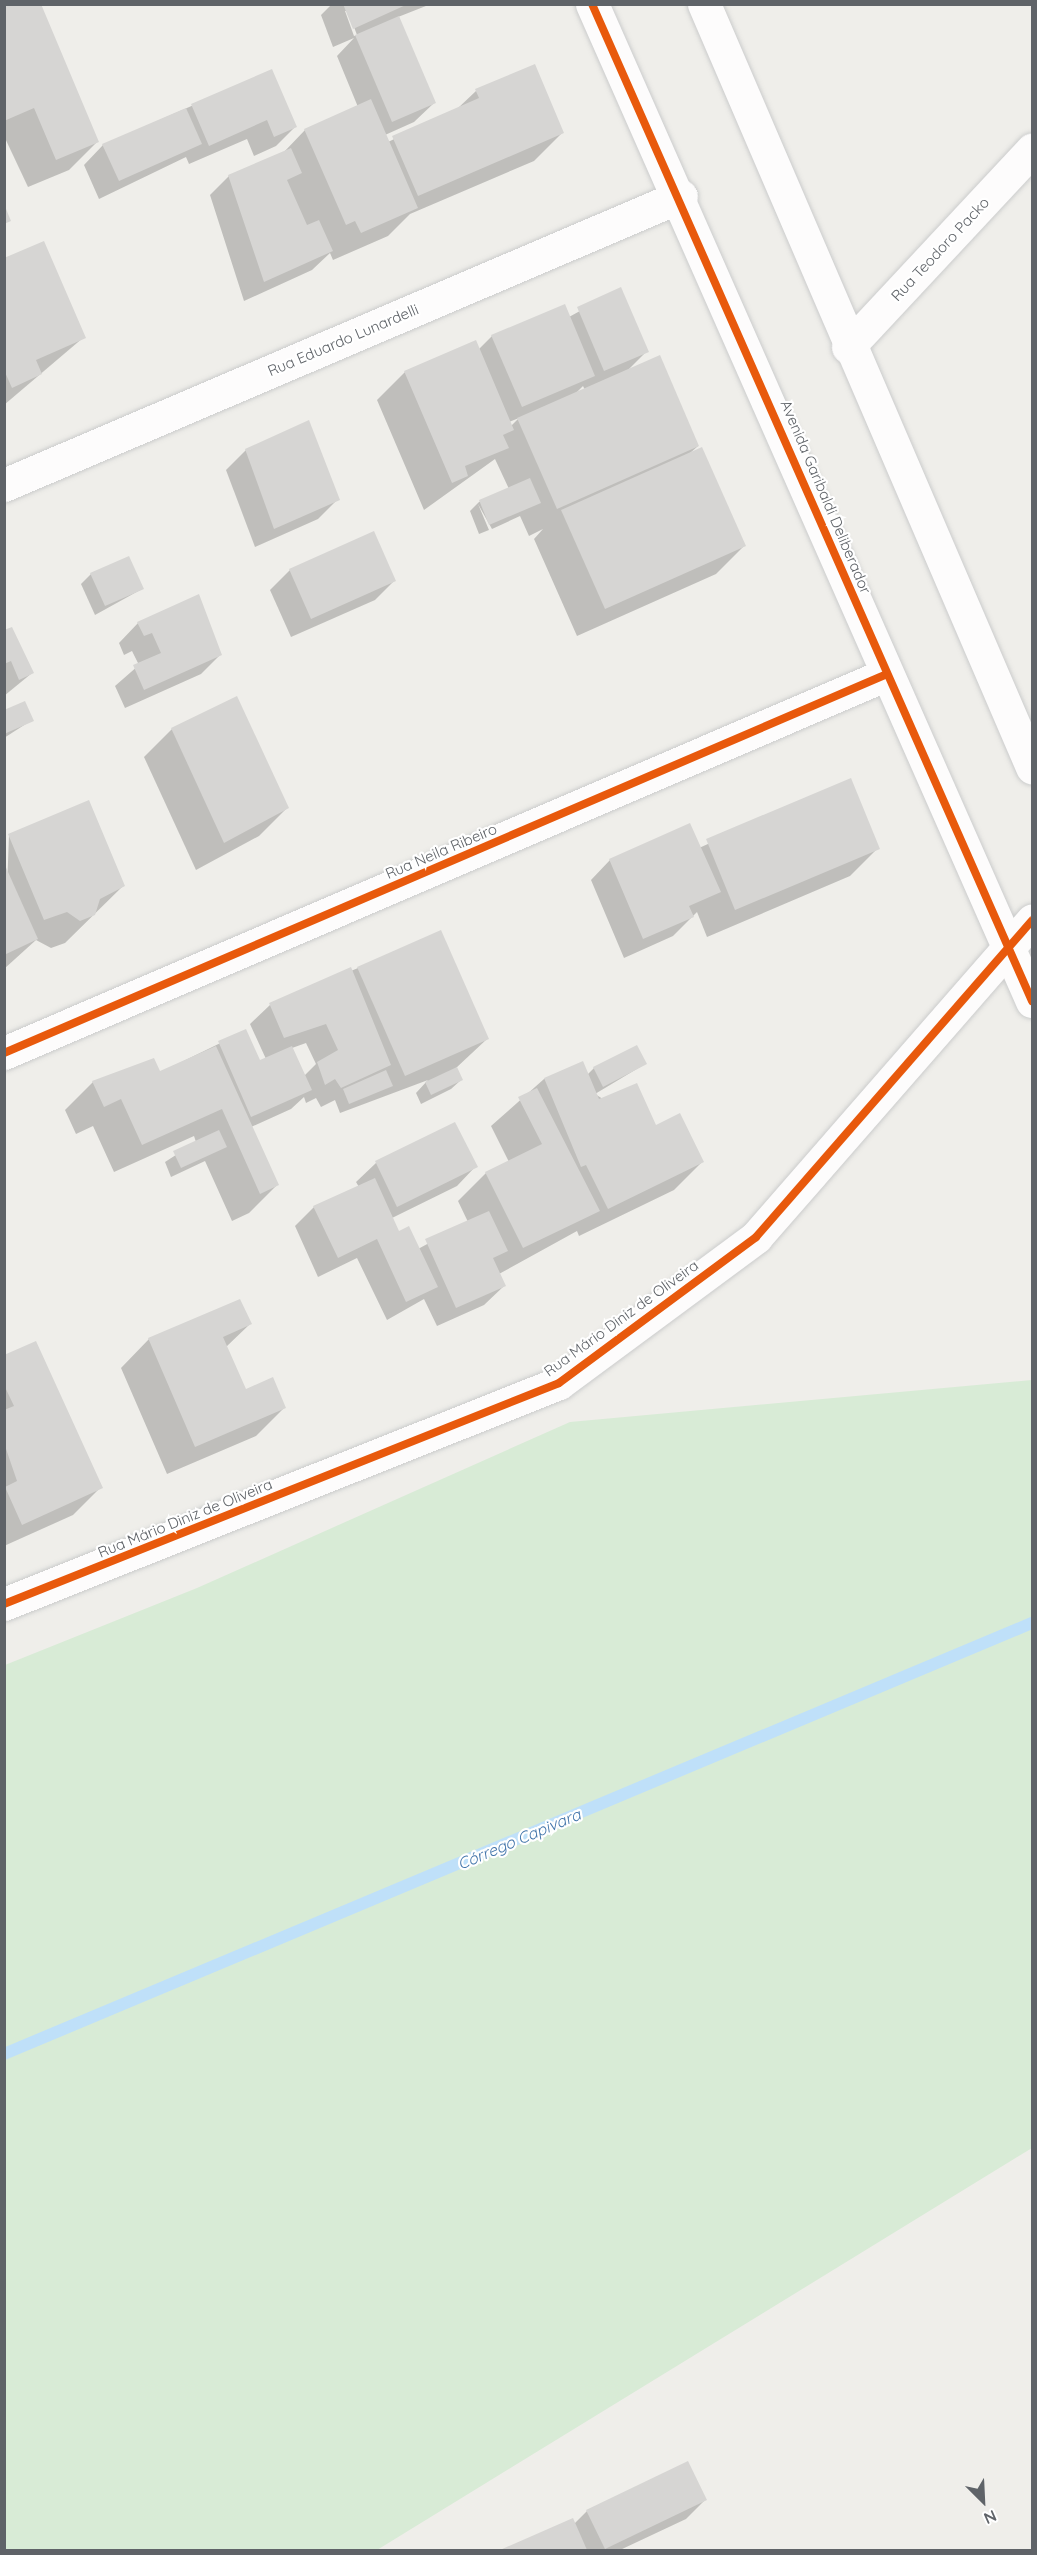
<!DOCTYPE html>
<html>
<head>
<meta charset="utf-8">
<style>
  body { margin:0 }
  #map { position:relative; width:1037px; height:2555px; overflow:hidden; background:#efeeea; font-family:Quicksand,sans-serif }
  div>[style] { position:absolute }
  .green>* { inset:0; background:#d8ebd6 }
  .shadow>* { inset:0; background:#0003 }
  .stream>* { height:12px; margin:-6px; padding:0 6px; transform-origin:6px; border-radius:6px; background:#bfe0f9 }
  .building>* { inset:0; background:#d6d5d3 }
  .roads { filter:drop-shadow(0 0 2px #cbcccc) drop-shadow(0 0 2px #cbcccc) }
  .street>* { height:33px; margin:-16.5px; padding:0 16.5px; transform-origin:16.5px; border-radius:16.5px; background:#fdfcfc }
  .secondary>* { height:33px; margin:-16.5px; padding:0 16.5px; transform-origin:16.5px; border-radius:16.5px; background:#fdfcfc }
  .cycleway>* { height:8px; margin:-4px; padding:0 4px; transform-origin:4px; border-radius:4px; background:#e8590c }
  span { translate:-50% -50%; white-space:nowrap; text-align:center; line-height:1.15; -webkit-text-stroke:4.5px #fff; paint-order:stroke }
  .street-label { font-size:15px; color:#5f6368 }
  .water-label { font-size:16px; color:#4174aa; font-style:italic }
  .frame { position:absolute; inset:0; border:6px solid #5f6368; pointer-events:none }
  .north { position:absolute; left:953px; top:2471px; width:60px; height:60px; -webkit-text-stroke:4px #fff; paint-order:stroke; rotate:156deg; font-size:16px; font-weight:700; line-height:24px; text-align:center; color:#5f6368 }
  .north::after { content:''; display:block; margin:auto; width:21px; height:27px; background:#5f6368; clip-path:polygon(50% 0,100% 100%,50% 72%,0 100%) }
</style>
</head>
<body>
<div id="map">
  <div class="green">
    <div style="clip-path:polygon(1032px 1380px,1032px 2148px,377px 2550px,5px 2550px,5px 1665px,197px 1588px,570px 1422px)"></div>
  </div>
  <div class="shadow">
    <div style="clip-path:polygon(4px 4px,97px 142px,69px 170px,28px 187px,4px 136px)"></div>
    <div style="clip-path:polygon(evenodd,332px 4px,431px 4px,398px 17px,434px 103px,414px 122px,385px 135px,388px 142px,457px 109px,476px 91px,534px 66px,562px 133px,534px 161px,410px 214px,388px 236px,333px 260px,330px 253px,312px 270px,244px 301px,210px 195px,229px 176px,283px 153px,305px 130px,358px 107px,337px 56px,354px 38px,333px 47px,321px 15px,332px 4px,345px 11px,348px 11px,357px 35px,354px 36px,345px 11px)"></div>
    <div style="clip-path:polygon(271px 71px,295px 127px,276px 146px,254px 156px,247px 139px,189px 164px,186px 157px,99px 199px,84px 165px,103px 145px)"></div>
    <div style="clip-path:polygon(4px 259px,84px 337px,4px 405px)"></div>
    <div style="clip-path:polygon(evenodd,620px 289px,647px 351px,628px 370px,698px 446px,689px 454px,744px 546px,716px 574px,577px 636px,534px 539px,543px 529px,529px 536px,520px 516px,492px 529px,478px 504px,489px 530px,479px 534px,470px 511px,479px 502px,509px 489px,495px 459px,424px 510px,377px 400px,405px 372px,478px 350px,492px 336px,569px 317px,620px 289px,583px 386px,585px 390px,575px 394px,583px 386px,620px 289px,519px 418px,511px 426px,509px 422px,519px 418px)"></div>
    <div style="clip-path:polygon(246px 450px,338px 499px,318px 519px,255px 547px,226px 470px)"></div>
    <div style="clip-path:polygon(290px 570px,394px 581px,375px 600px,291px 637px,270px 590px)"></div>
    <div style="clip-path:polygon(91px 574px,142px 589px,95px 615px,81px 584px)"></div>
    <div style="clip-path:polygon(138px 623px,221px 654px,201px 674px,125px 708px,115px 686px,139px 665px,132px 651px,124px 655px,119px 643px)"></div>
    <div style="clip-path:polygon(4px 632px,32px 673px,4px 696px)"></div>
    <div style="clip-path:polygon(4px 712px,32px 720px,4px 738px)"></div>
    <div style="clip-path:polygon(172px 729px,287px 808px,259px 836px,196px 870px,144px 757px)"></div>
    <div style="clip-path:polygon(850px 780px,878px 848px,850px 876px,707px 937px,697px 912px,673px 936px,624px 958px,591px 880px,610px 860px,699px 848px)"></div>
    <div style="clip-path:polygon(9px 835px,123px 886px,65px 943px,51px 948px,36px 940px,4px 969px)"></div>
    <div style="clip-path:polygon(evenodd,358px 968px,487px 1039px,456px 1068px,461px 1080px,451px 1089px,421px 1104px,416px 1093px,428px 1080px,340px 1113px,335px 1100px,321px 1107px,316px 1098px,306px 1103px,304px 1097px,291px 1109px,251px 1127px,277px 1185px,249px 1213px,232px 1221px,205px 1161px,171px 1177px,165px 1162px,196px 1142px,194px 1136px,114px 1172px,93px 1126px,76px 1134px,65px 1110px,93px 1082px,159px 1073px,245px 1031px,259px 1062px,266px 1059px,250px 1024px,270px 1005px,358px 968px,306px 1043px,316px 1064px,304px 1076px,292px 1048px,306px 1043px)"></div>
    <div style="clip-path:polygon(582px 1063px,587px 1075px,594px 1068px,645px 1064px,595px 1094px,702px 1162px,674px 1190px,579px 1236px,577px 1231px,499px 1274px,504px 1286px,484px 1305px,437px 1326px,424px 1299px,387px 1320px,357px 1258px,318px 1277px,295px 1226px,314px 1207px,359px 1187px,356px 1182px,376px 1163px,455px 1124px,476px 1166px,457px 1186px,392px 1218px,399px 1233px,418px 1249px,468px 1222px,458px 1201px,486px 1173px,509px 1162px,491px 1126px,544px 1079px)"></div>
    <div style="clip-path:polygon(250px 1324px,226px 1347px,245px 1391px,284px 1408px,256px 1436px,167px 1474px,121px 1368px,149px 1339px)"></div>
    <div style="clip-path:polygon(4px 1357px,101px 1487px,73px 1515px,4px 1546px)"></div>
    <div style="clip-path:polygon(705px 2500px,686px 2519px,620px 2550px,503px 2550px,574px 2524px,587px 2511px)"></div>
  </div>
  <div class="stream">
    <div style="left:4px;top:2054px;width:1115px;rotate:-22.75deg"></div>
  </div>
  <div class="building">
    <div style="clip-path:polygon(4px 4px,41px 4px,99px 142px,56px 160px,34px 108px,4px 121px)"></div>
    <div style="clip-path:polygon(343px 4px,408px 4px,353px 29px)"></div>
    <div style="clip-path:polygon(399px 16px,436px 103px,392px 122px,355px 35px)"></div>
    <div style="clip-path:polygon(535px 64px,564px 133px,418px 196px,392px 136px,479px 98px,475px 89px)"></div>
    <div style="clip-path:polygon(272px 69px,297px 127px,274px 137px,267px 120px,209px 146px,191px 104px)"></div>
    <div style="clip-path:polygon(371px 99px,418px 208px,361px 233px,355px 221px,346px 225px,304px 129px)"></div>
    <div style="clip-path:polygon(186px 108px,202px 144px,119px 181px,102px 144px)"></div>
    <div style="clip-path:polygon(291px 148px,302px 173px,287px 180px,307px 225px,319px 220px,333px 251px,264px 282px,228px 175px)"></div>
    <div style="clip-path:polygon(4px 204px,11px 221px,4px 224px)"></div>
    <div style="clip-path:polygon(44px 241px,86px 338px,36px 360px,42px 374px,12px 388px,4px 370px,4px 258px)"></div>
    <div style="clip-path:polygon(621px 287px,649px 352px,604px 371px,577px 307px)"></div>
    <div style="clip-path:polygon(565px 304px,595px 376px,522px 407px,491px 335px)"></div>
    <div style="clip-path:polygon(476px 340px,514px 430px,503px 435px,509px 448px,465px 466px,468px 476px,452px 483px,404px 371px)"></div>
    <div style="clip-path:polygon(660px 355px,699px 446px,557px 509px,517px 418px)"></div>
    <div style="clip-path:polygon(309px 420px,340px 500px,274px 529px,245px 449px)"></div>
    <div style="clip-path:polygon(702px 447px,746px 546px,605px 609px,561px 510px)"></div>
    <div style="clip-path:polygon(530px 478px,541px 503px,489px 525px,479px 500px)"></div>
    <div style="clip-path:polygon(374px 531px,396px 581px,311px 619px,289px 569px)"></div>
    <div style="clip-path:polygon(129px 556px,144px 589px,105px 606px,90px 573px)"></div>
    <div style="clip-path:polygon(199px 594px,222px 655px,144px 690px,133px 665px,161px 653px,152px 633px,144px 636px,137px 622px)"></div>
    <div style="clip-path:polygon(12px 627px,34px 673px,19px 680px,11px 661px,4px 664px,4px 630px)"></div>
    <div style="clip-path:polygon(237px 696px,289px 808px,224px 843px,171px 728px)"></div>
    <div style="clip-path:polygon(25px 701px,34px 721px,4px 734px,4px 710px)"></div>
    <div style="clip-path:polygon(851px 778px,880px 849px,735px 910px,706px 839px)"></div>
    <div style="clip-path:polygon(89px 800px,125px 886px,100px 899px,95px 915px,80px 921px,67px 912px,44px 920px,8px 834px)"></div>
    <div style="clip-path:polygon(690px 823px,721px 892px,689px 906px,694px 917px,643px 939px,609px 859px)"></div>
    <div style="clip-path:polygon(4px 863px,38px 939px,4px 955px)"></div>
    <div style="clip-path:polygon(441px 930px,489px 1039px,405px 1076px,357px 967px)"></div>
    <div style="clip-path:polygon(351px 967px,391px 1065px,341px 1088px,335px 1079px,325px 1085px,317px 1062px,338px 1050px,326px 1024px,284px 1038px,269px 1003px)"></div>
    <div style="clip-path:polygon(246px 1029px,260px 1060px,292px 1046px,312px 1090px,251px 1117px,218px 1041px)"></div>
    <div style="clip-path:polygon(637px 1045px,647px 1064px,603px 1087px,593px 1067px)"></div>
    <div style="clip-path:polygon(216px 1046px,279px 1185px,260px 1194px,222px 1109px,142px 1145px,121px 1099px,104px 1107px,92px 1081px,154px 1058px,160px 1071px)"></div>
    <div style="clip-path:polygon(583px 1061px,599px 1099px,637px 1083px,656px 1125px,680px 1113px,704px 1162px,608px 1209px,586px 1165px,581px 1167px,544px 1078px)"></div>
    <div style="clip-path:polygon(457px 1067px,463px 1080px,431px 1095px,425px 1082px)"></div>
    <div style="clip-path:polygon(386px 1070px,393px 1086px,349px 1104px,343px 1089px)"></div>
    <div style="clip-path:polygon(537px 1088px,600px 1211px,523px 1248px,485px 1172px,542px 1144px,518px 1097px)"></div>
    <div style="clip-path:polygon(455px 1122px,478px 1167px,397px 1207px,375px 1161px)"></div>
    <div style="clip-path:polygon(219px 1130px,227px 1147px,181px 1168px,173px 1151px)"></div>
    <div style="clip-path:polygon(375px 1178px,399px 1231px,409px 1226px,438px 1287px,406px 1302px,377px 1239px,338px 1258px,313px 1206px)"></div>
    <div style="clip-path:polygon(489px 1211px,508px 1251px,493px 1258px,506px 1286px,456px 1308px,425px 1239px)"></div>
    <div style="clip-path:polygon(240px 1299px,252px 1324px,223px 1337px,246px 1389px,273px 1377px,286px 1408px,195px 1447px,148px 1338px)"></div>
    <div style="clip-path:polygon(36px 1341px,103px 1488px,22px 1525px,5px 1487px,17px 1481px,4px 1443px,4px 1410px,14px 1406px,4px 1385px,4px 1355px)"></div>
    <div style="clip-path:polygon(688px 2461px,707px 2500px,605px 2549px,586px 2510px)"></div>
    <div style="clip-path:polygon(573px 2518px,587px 2550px,500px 2550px)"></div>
  </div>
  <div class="roads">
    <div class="street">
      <div style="left:848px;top:347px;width:270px;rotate:-47deg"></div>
      <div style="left:4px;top:485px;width:736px;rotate:-23.12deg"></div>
      <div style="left:4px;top:1053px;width:961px;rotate:-23.23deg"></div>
      <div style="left:4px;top:1604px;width:597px;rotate:-21.71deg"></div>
      <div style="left:559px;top:1383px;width:245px;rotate:-36.5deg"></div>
      <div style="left:756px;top:1237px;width:420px;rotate:-48.9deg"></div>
    </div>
    <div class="secondary">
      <div style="left:592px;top:4px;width:1090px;rotate:66.19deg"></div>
      <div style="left:704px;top:4px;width:831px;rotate:66.74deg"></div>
    </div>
  </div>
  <div class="cycleway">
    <div style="left:592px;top:4px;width:1090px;rotate:66.19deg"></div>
    <div style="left:4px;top:1053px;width:961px;rotate:-23.23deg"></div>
    <div style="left:4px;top:1604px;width:597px;rotate:-21.71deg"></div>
    <div style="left:559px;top:1383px;width:245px;rotate:-36.5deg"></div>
    <div style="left:756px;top:1237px;width:420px;rotate:-48.9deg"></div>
  </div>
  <div class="street-label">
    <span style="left:940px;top:249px;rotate:-47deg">Rua Teodoro Packo</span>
    <span style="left:343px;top:340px;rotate:-23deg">Rua Eduardo Lunardelli</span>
    <span style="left:826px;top:497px;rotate:67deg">Avenida Garibaldi Deliberador</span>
    <span style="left:441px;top:851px;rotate:-23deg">Rua Neila Ribeiro</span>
    <span style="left:621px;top:1318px;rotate:-36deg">Rua Mário Diniz de Oliveira</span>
    <span style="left:185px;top:1518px;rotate:-22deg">Rua Mário Diniz de Oliveira</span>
  </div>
  <div class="water-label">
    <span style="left:519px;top:1839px;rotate:-23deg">Córrego Capivara</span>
  </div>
  <div class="frame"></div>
  <div class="north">N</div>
</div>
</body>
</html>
